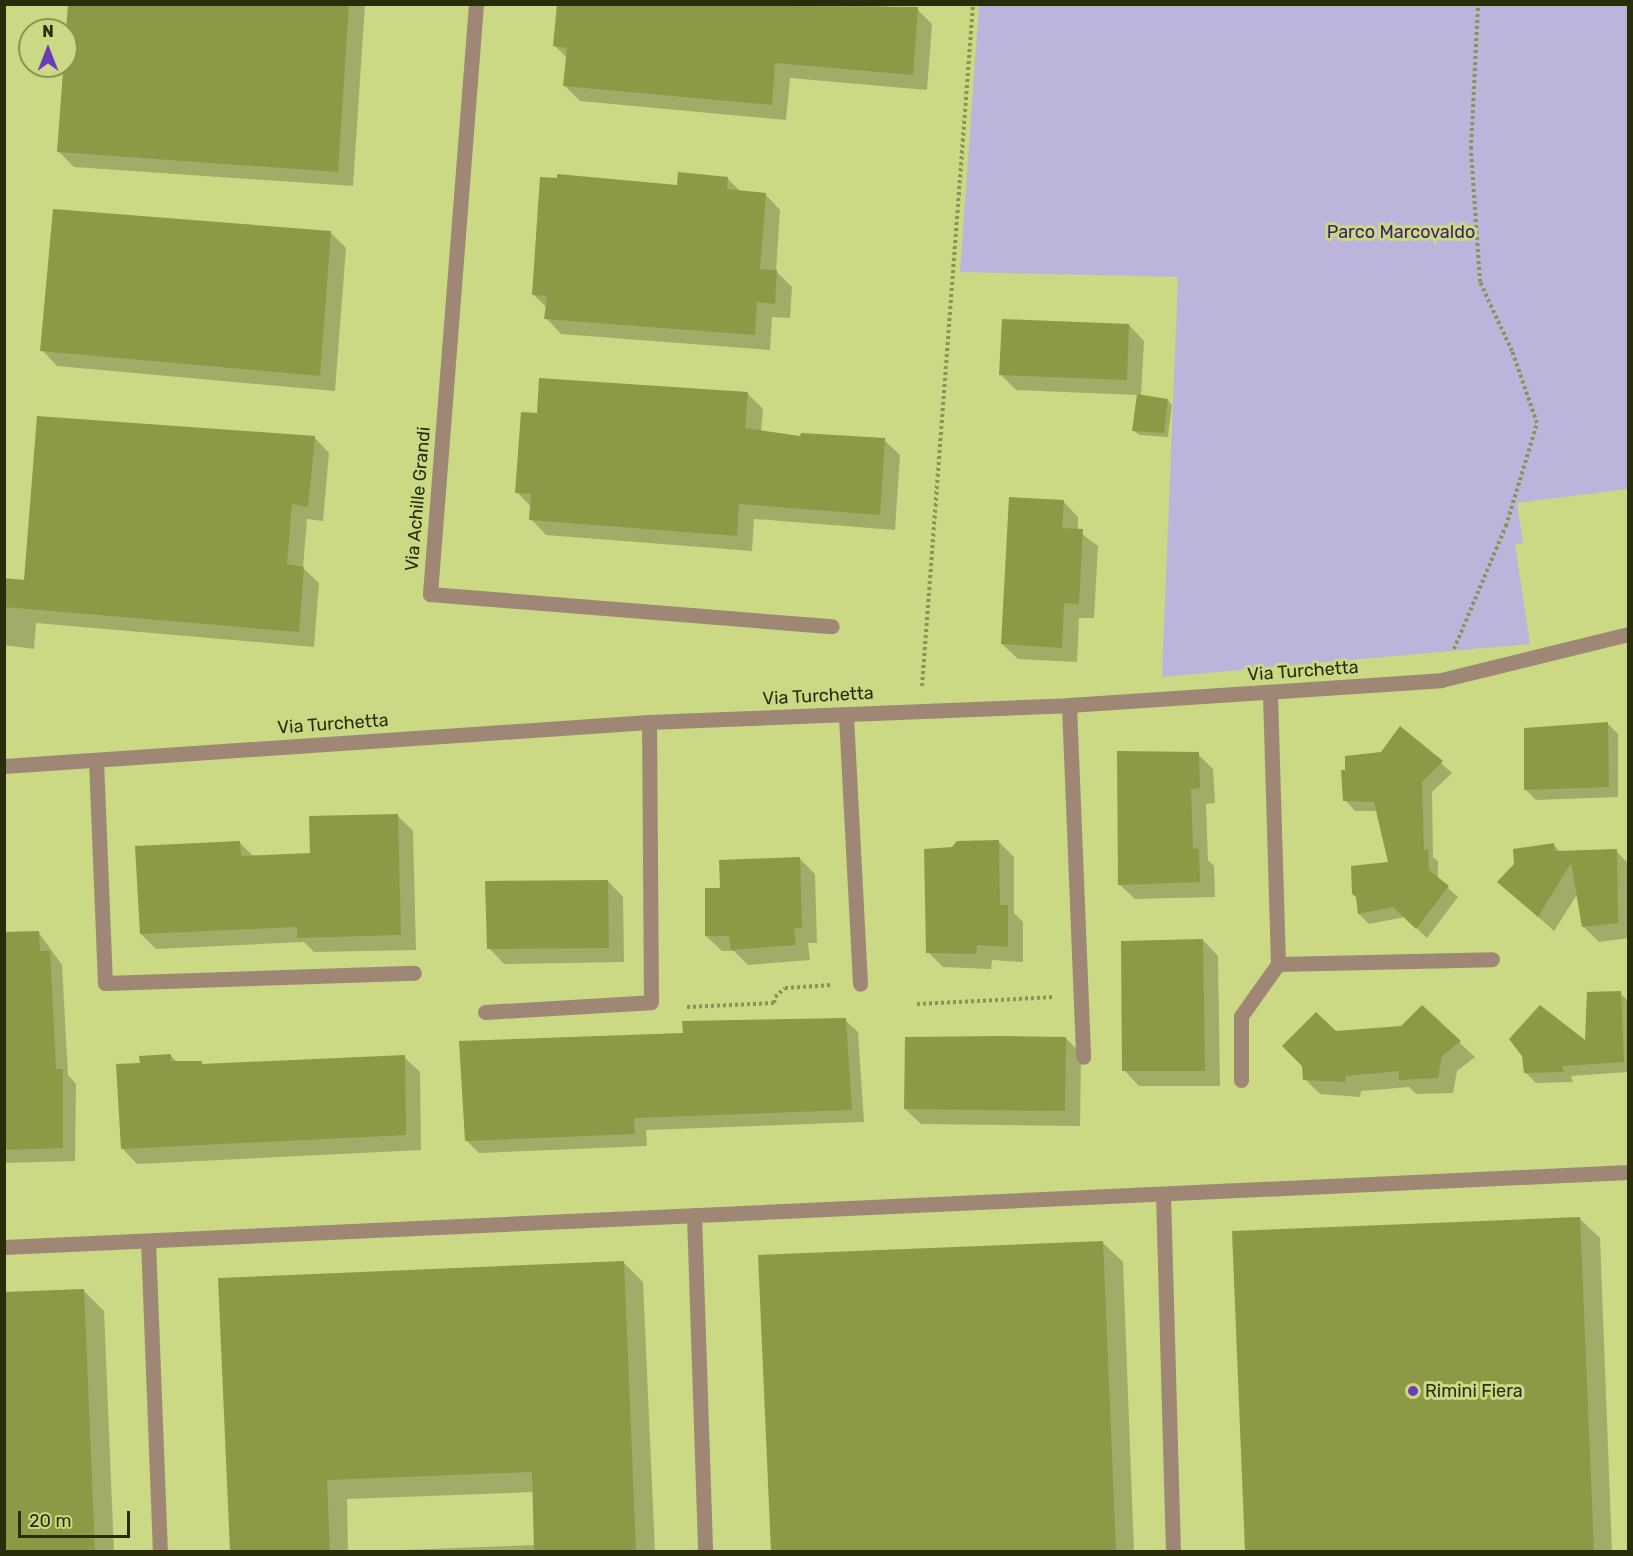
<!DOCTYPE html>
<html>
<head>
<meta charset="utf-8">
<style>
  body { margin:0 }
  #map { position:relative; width:1633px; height:1556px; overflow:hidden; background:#cbd884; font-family:Rubik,sans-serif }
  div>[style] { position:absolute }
  .green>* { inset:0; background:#bdb4db }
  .shadow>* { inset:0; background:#0003 }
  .building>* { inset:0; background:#8e9946 }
  .path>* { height:4px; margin-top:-2px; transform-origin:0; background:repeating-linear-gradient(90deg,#8b9454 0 3px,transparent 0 6px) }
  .lane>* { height:15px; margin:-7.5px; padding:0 7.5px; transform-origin:7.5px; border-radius:7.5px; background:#9f8776 }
  .street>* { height:15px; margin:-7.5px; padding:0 7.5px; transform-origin:7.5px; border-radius:7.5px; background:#9f8776 }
  .dots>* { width:16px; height:16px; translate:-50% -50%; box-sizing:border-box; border:3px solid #cbd884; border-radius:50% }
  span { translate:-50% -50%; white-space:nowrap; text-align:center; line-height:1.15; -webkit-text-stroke:6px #cbd884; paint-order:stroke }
  .park-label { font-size:18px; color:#3c2367 }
  .street-label { font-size:18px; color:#292d0a }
  .poi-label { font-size:18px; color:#292d0a }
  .left { translate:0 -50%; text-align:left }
  .frame { position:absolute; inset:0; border:6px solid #292d0a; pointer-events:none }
  .north { position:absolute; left:18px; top:18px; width:60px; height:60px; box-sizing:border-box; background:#cbd884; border:2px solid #8a9453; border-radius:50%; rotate:0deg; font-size:16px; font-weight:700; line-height:24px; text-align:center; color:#292d0a }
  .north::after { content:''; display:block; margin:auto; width:21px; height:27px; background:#6a3db5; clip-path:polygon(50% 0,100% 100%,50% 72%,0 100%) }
  .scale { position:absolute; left:18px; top:1511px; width:112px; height:27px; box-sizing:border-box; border:3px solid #292d0a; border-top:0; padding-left:8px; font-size:18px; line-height:21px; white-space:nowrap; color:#292d0a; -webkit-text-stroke:4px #cbd884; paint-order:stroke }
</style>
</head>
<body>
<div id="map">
  <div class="green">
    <div style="clip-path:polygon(979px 5px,1628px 5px,1628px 489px,1517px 503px,1523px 543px,1515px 544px,1530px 644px,1162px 677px,1178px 277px,960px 272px)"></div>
  </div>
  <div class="shadow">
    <div style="clip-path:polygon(69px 4px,365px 4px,353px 186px,74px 167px,59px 152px)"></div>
    <div style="clip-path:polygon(558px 4px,852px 4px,917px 9px,932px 24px,927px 90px,790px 78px,786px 120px,580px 101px,565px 86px,567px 58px,555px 46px)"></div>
    <div style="clip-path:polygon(727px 178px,741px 192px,765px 194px,780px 210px,776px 271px,792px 287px,790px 318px,772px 317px,770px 350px,561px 334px,546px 318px,547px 308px,533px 294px)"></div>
    <div style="clip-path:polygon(331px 233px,346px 248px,335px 391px,57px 366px,42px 350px)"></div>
    <div style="clip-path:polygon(1129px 325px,1144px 341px,1141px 396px,1168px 400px,1172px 405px,1168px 437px,1139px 435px,1134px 431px,1138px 395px,1016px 390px,1001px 375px)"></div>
    <div style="clip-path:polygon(747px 393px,763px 409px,761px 432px,801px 437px,884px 440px,900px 455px,895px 530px,754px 519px,752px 551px,546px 535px,531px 519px,532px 508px,517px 492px,538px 415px)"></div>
    <div style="clip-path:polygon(314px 437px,329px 453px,323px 521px,307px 519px,303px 568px,319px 583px,314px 647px,36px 623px,34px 649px,4px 645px,4px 580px,26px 581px)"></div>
    <div style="clip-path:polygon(1063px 501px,1078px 517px,1078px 531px,1098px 546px,1094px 618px,1079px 618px,1077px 662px,1018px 659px,1002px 644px)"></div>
    <div style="clip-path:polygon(1608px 724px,1618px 734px,1618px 797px,1536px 800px,1526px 790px)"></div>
    <div style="clip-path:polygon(1401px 728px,1452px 773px,1432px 792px,1433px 857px,1438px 861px,1438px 879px,1458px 897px,1427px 938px,1405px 917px,1369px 924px,1359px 914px,1390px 863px,1378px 811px,1355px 811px,1345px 800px)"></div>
    <div style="clip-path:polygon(1198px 754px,1213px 769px,1215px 803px,1206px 804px,1208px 860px,1214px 866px,1215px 897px,1135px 899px,1119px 884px)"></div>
    <div style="clip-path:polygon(397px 815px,413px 831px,416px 950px,314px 952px,304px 942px,156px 949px,141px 934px,239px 842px,254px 857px,311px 854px)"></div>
    <div style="clip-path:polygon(999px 842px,1014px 857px,1014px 913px,1023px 922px,1023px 962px,992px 960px,991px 969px,943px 967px,928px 952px)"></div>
    <div style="clip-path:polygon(1554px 845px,1561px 853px,1616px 851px,1628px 863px,1628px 938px,1599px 942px,1583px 926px,1578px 893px,1554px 931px,1499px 882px)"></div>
    <div style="clip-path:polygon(800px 859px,815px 874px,817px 943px,808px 943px,810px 960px,748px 965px,734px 951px,722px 951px,706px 936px,722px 889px)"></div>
    <div style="clip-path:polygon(608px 881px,623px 897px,624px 962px,504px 964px,489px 948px)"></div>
    <div style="clip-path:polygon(39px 933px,62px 965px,68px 1075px,76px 1084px,75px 1161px,4px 1163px,4px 934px)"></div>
    <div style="clip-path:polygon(1203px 940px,1218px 956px,1220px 1086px,1139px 1086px,1124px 1070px)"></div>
    <div style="clip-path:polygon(1620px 993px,1628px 1001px,1628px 1072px,1571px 1076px,1573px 1082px,1536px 1083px,1526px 1073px,1524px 1056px,1586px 1043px)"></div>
    <div style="clip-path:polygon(1422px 1008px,1475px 1057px,1457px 1071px,1453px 1093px,1416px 1094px,1409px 1087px,1361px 1091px,1360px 1097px,1320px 1094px,1305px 1079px,1335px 1032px,1401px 1028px)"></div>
    <div style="clip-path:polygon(845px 1020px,858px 1032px,864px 1122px,646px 1130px,647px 1146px,479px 1153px,466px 1140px,684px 1034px)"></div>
    <div style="clip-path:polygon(1066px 1038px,1081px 1054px,1080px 1126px,921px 1124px,905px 1109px)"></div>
    <div style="clip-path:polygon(170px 1055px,177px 1062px,204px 1065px,404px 1057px,420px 1072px,421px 1150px,137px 1164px,122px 1148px,141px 1064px)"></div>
    <div style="clip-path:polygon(1579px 1218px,1600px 1238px,1612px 1552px,1247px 1552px,1233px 1233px)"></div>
    <div style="clip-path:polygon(1102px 1242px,1123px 1262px,1134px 1552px,772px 1552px,760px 1257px)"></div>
    <div style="clip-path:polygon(623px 1262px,643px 1282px,655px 1552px,349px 1552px,536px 1545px,534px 1492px,347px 1499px,348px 1552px,231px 1552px,220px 1279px)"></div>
    <div style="clip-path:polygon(84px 1291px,104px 1311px,114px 1552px,4px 1552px,4px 1294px)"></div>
  </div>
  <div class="building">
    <div style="clip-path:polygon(68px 4px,349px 4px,338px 172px,57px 152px)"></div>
    <div style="clip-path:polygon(557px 4px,918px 7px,913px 75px,775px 63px,772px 105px,563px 86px,567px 48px,553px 46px)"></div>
    <div style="clip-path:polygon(678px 172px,728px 177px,727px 189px,766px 193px,760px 269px,777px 270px,775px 304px,757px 302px,755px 335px,544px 319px,547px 296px,532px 295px,540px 177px,557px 178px,557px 174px,677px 185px)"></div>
    <div style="clip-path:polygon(53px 209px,331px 231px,320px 376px,40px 351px)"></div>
    <div style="clip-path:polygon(1002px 319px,1129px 324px,1127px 380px,999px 375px)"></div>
    <div style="clip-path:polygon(539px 378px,748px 392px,745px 428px,800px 436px,801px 433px,885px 438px,880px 515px,739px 504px,737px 536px,529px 520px,531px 494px,515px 493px,521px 412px,537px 413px)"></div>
    <div style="clip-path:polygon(1137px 394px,1168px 399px,1164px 433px,1132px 431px)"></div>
    <div style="clip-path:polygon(37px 416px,315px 436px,308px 507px,292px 504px,287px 564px,304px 567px,299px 632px,4px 607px,4px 578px,24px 580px)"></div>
    <div style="clip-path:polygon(1009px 497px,1064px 500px,1062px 528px,1083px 529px,1079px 604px,1064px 603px,1062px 648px,1001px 644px)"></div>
    <div style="clip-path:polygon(1608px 722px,1609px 787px,1524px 790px,1524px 728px)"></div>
    <div style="clip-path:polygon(1400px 726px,1443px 761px,1422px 782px,1424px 850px,1428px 849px,1429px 870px,1449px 886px,1416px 929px,1393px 907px,1358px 914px,1356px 897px,1352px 894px,1351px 866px,1388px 862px,1374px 802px,1343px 801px,1341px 770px,1345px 770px,1345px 756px,1381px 752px)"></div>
    <div style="clip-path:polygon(1117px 751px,1199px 752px,1200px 788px,1191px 789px,1193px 848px,1199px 849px,1200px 882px,1118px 885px)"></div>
    <div style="clip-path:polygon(398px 814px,401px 935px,297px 938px,297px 927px,140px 934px,135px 846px,240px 841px,241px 856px,310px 853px,309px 816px)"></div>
    <div style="clip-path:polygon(999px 840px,1000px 905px,1008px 905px,1008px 947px,977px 945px,976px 954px,926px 953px,924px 849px,952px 847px,957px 841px)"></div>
    <div style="clip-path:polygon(1554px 843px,1555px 851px,1617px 849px,1618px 923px,1582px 927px,1571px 863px,1538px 917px,1497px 882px,1514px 864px,1513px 849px)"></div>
    <div style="clip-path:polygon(800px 857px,802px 928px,794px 928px,796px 945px,731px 950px,729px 936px,705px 936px,705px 888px,720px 888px,719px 860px)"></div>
    <div style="clip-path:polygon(608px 880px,609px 948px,487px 949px,485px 881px)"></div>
    <div style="clip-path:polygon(39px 931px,40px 951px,50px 951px,56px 1069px,63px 1069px,63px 1148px,4px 1150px,4px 932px)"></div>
    <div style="clip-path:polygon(1203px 939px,1205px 1071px,1122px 1071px,1121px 941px)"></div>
    <div style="clip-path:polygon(1621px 991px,1624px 1062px,1562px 1066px,1564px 1072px,1524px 1073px,1522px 1056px,1509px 1039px,1540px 1005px,1585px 1040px,1587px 992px)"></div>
    <div style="clip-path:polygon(1422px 1005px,1461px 1041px,1442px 1056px,1438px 1078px,1399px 1080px,1399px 1071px,1346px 1076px,1345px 1082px,1303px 1080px,1302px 1066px,1282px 1046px,1316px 1012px,1336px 1031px,1401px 1026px)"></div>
    <div style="clip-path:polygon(846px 1018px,852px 1110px,634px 1118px,635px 1134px,465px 1141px,459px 1041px,683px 1033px,682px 1021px)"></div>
    <div style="clip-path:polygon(1000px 1036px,1066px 1037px,1065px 1111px,904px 1109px,905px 1037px)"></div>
    <div style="clip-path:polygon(171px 1054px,171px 1061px,202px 1061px,202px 1064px,405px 1055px,406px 1135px,121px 1149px,116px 1064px,140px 1063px,139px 1056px)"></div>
    <div style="clip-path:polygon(1580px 1217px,1594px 1551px,1245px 1551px,1232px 1231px)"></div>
    <div style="clip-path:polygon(1103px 1241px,1116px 1551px,771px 1551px,758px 1255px)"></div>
    <div style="clip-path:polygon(624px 1261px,636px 1551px,534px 1551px,532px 1472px,327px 1480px,330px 1551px,230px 1551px,218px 1278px)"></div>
    <div style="clip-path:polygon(84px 1289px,95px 1551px,4px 1551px,4px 1292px)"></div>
  </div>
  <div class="path">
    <div style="left:1454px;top:649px;width:134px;rotate:-67.1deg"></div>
    <div style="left:1506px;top:526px;width:108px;rotate:-73.2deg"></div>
    <div style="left:1537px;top:423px;width:76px;rotate:-109.1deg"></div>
    <div style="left:1512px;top:351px;width:76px;rotate:-114.9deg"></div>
    <div style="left:1480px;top:282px;width:133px;rotate:-93.9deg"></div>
    <div style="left:1471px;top:149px;width:145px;rotate:-87.2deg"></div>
    <div style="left:922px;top:686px;width:684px;rotate:-85.72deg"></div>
    <div style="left:917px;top:1004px;width:137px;rotate:-2.9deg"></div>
    <div style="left:687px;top:1007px;width:87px;rotate:-2.6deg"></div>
    <div style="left:774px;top:1003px;width:6px;rotate:-81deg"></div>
    <div style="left:775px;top:997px;width:13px;rotate:-42deg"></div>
    <div style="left:785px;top:988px;width:47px;rotate:-3.7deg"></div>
  </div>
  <div class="lane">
    <div style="left:1069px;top:705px;width:352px;rotate:87.7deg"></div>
    <div style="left:846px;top:716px;width:268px;rotate:87deg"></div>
    <div style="left:96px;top:760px;width:223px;rotate:87.7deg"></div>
    <div style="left:105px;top:983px;width:309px;rotate:-1.9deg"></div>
    <div style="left:1278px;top:964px;width:214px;rotate:-1.3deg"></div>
    <div style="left:485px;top:1012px;width:166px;rotate:-3.4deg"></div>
    <div style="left:651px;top:1002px;width:280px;rotate:-90.4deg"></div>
    <div style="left:1241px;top:1080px;width:64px;rotate:-90deg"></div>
    <div style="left:1241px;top:1016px;width:64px;rotate:-54.6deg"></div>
    <div style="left:1278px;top:964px;width:271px;rotate:-91.7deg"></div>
    <div style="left:1163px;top:1194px;width:358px;rotate:88.4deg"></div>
    <div style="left:694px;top:1215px;width:337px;rotate:88.1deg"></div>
    <div style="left:148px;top:1241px;width:311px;rotate:87.8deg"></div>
    <div style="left:4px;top:1247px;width:1626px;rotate:-2.64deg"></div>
  </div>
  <div class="street">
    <div style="left:476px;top:4px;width:592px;rotate:94.46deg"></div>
    <div style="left:430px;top:594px;width:403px;rotate:4.6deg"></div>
    <div style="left:4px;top:766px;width:646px;rotate:-3.9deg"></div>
    <div style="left:649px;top:722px;width:420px;rotate:-2.3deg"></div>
    <div style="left:1069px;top:705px;width:373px;rotate:-3.8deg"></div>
    <div style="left:1441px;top:680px;width:193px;rotate:-13.8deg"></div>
  </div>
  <div class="dots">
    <div style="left:1413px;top:1391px;background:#6a3db5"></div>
  </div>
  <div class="park-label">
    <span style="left:1401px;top:232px">Parco Marcovaldo</span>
  </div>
  <div class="street-label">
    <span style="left:418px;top:499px;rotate:-85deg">Via Achille Grandi</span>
    <span style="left:1303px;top:671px;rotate:-4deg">Via Turchetta</span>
    <span style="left:818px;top:696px;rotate:-3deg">Via Turchetta</span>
    <span style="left:333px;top:724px;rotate:-4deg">Via Turchetta</span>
  </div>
  <div class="poi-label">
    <span class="left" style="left:1425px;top:1391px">Rimini Fiera</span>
  </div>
  <div class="frame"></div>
  <div class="north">N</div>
  <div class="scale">20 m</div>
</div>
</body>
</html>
